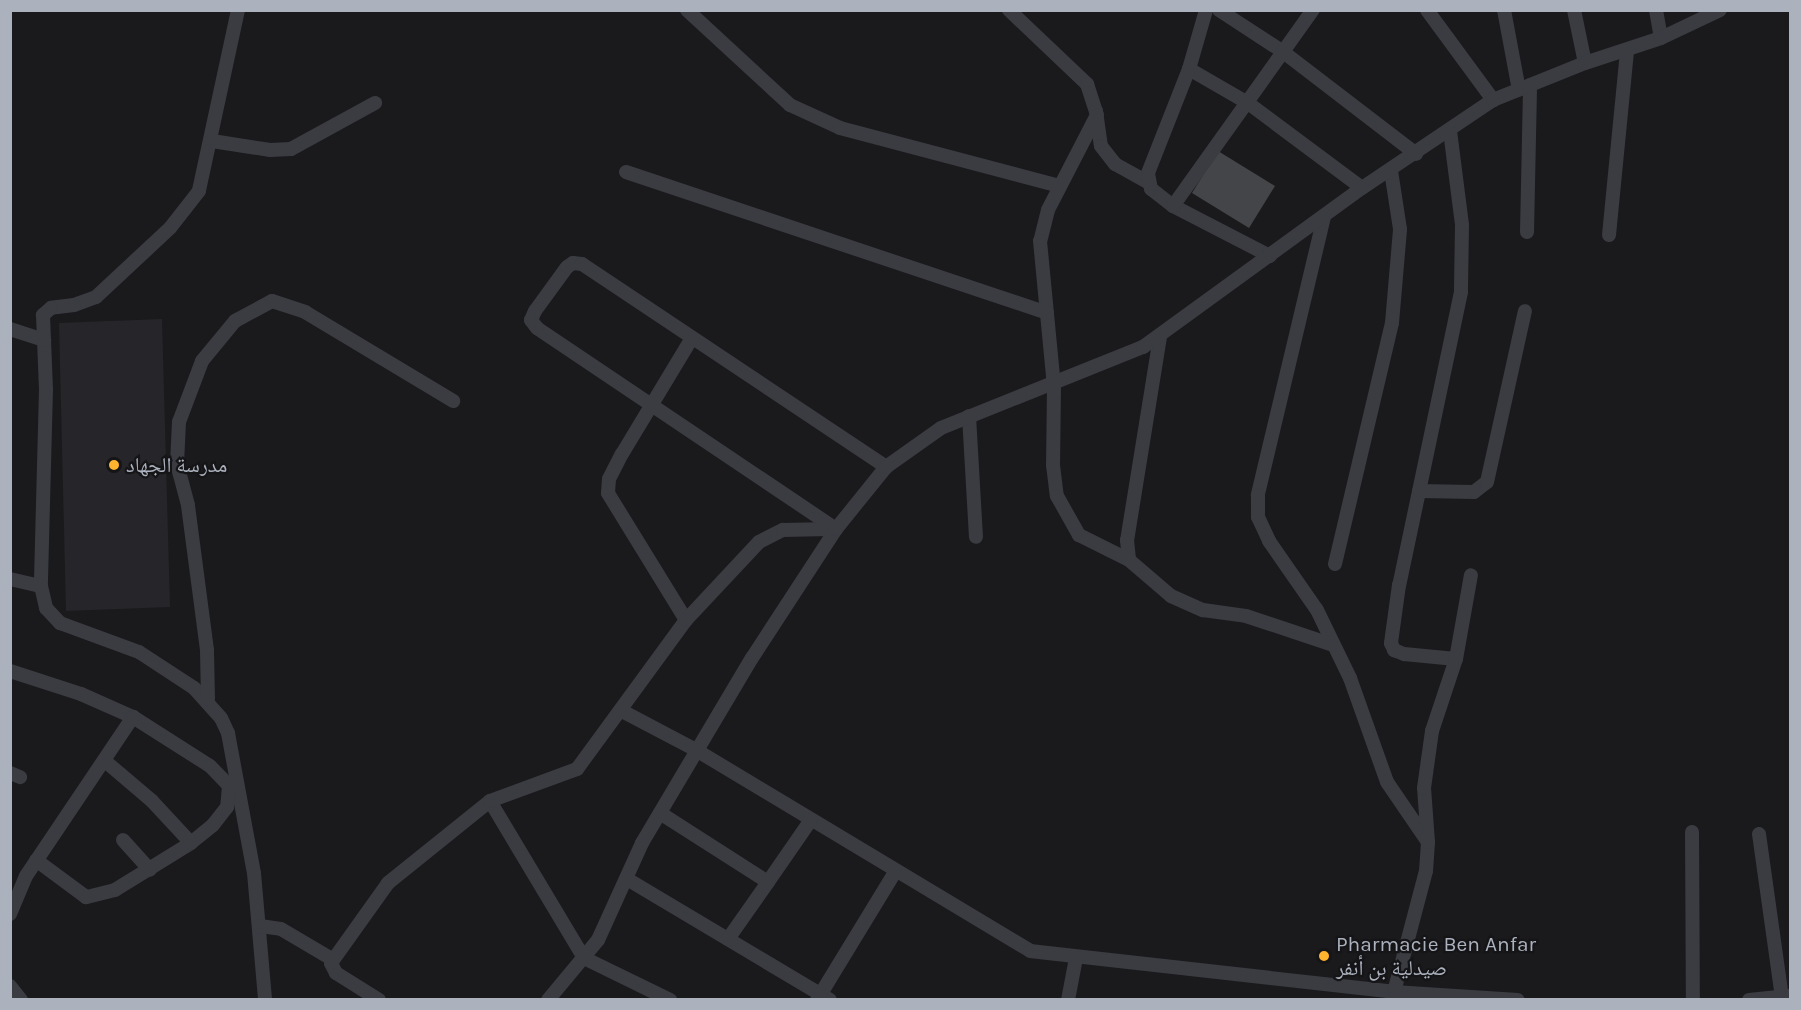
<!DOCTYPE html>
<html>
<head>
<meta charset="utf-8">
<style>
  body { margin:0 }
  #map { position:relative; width:1801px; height:1010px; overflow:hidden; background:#1a1a1c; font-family:Karla,"Noto Naskh Arabic",sans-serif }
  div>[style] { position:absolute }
  .built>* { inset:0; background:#26262a }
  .building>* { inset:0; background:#444549 }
  .street>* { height:14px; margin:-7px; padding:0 7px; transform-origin:7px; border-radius:7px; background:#3a3c42 }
  .dots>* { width:16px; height:16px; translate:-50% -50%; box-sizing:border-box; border:3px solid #151517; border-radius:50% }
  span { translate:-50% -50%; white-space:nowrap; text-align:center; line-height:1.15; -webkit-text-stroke:4.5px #151517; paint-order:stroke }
  .poi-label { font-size:21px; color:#abb1bd }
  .left { translate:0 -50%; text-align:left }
  .frame { position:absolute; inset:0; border:12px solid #abb1bd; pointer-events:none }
</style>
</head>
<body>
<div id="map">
  <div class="built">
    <div style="clip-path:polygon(162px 319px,170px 607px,66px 611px,59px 323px)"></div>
  </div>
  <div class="building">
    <div style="clip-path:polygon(1218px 151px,1275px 186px,1249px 228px,1192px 193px)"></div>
  </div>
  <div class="street">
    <div style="left:238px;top:10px;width:185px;rotate:102.2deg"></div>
    <div style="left:199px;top:191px;width:47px;rotate:128.1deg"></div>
    <div style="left:170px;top:228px;width:101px;rotate:137deg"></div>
    <div style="left:96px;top:297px;width:23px;rotate:160deg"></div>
    <div style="left:74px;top:305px;width:23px;rotate:173deg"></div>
    <div style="left:51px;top:308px;width:11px;rotate:139deg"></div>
    <div style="left:43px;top:315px;width:74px;rotate:87.7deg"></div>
    <div style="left:46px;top:389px;width:197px;rotate:91.5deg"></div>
    <div style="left:41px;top:586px;width:23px;rotate:77deg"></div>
    <div style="left:46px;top:608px;width:21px;rotate:47deg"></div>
    <div style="left:60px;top:623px;width:84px;rotate:20.2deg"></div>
    <div style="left:139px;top:652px;width:66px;rotate:33.2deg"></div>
    <div style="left:194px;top:688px;width:40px;rotate:48deg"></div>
    <div style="left:221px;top:718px;width:17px;rotate:65deg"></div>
    <div style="left:228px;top:733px;width:142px;rotate:79.5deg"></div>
    <div style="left:254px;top:873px;width:127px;rotate:85deg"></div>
    <div style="left:687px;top:10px;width:140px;rotate:42.7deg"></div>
    <div style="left:790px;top:105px;width:55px;rotate:24.7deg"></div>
    <div style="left:840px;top:128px;width:227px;rotate:14.8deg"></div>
    <div style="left:1009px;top:10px;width:108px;rotate:43.5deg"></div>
    <div style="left:1087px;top:84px;width:28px;rotate:72deg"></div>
    <div style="left:1096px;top:111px;width:35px;rotate:82deg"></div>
    <div style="left:1101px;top:146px;width:23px;rotate:52deg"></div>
    <div style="left:1115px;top:164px;width:39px;rotate:29deg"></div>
    <div style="left:1219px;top:10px;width:75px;rotate:33.1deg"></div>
    <div style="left:1282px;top:51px;width:169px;rotate:37.5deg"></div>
    <div style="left:1427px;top:10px;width:112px;rotate:53.7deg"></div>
    <div style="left:1504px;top:10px;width:81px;rotate:79.4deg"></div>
    <div style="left:1574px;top:10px;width:54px;rotate:78.3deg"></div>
    <div style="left:1656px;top:10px;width:28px;rotate:80deg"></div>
    <div style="left:1189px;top:69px;width:68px;rotate:30deg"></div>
    <div style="left:1248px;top:103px;width:142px;rotate:36.7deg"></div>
    <div style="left:1097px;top:115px;width:107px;rotate:117.3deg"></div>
    <div style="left:1048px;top:210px;width:32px;rotate:104deg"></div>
    <div style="left:1040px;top:241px;width:146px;rotate:84.5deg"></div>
    <div style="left:1054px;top:386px;width:79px;rotate:90.7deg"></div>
    <div style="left:1053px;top:465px;width:31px;rotate:83deg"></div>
    <div style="left:1057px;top:496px;width:45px;rotate:60.6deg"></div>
    <div style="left:1079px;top:535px;width:56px;rotate:26.6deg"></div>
    <div style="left:1450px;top:131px;width:95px;rotate:82.7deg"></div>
    <div style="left:1462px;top:225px;width:67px;rotate:90.9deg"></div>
    <div style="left:1461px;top:292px;width:299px;rotate:101.9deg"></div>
    <div style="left:1399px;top:585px;width:59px;rotate:97.9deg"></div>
    <div style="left:1391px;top:643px;width:8px;rotate:67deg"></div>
    <div style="left:1394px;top:650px;width:11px;rotate:22deg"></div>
    <div style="left:1404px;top:654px;width:52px;rotate:5.5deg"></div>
    <div style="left:212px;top:141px;width:59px;rotate:8.8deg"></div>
    <div style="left:270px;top:150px;width:21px;rotate:-3deg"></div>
    <div style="left:291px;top:149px;width:96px;rotate:-28.7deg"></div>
    <div style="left:626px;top:172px;width:444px;rotate:18.5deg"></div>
    <div style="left:1173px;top:206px;width:28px;rotate:-142deg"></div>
    <div style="left:1151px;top:189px;width:16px;rotate:-101deg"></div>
    <div style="left:1148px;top:173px;width:112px;rotate:-68.5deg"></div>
    <div style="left:1189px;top:69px;width:61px;rotate:-73.9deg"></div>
    <div style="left:1324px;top:217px;width:286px;rotate:103.4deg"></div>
    <div style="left:1258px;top:495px;width:22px;rotate:90deg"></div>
    <div style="left:1258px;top:517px;width:26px;rotate:65deg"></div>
    <div style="left:1269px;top:541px;width:84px;rotate:55.2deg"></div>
    <div style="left:1317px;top:610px;width:76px;rotate:64.1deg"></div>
    <div style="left:1350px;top:678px;width:110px;rotate:70.4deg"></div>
    <div style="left:1387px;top:782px;width:73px;rotate:55.7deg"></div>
    <div style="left:1527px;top:232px;width:147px;rotate:-88.8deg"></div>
    <div style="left:1609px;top:235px;width:186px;rotate:-84.4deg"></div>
    <div style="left:1270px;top:256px;width:109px;rotate:-152.7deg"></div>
    <div style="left:1173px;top:206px;width:241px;rotate:-54.5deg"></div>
    <div style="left:10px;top:329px;width:36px;rotate:18deg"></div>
    <div style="left:1160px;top:337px;width:206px;rotate:99.2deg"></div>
    <div style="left:1127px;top:540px;width:20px;rotate:84deg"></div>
    <div style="left:1129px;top:560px;width:55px;rotate:40.6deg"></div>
    <div style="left:1171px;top:596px;width:35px;rotate:24deg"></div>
    <div style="left:1203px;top:610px;width:43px;rotate:7.9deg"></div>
    <div style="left:1246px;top:616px;width:89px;rotate:18.4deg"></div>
    <div style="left:969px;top:416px;width:121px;rotate:86.7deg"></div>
    <div style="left:1419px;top:491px;width:55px;rotate:1deg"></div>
    <div style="left:1474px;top:492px;width:16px;rotate:-38deg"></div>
    <div style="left:1487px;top:482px;width:175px;rotate:-77.5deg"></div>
    <div style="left:836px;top:529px;width:360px;rotate:-146.1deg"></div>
    <div style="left:537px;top:328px;width:10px;rotate:-127deg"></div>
    <div style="left:531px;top:320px;width:10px;rotate:-66deg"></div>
    <div style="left:535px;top:311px;width:54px;rotate:-54deg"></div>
    <div style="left:567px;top:267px;width:7px;rotate:-34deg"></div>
    <div style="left:573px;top:263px;width:9px;rotate:6deg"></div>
    <div style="left:582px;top:264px;width:366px;rotate:33.7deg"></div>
    <div style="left:1335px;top:564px;width:248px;rotate:-76.7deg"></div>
    <div style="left:1392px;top:323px;width:94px;rotate:-85.1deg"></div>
    <div style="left:1400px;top:229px;width:59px;rotate:-98.8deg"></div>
    <div style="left:10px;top:579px;width:32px;rotate:13deg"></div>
    <div style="left:686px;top:620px;width:149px;rotate:-121.6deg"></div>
    <div style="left:608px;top:493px;width:14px;rotate:-86deg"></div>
    <div style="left:609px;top:479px;width:28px;rotate:-63deg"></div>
    <div style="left:622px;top:454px;width:135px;rotate:-58.9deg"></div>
    <div style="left:10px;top:671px;width:75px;rotate:17.9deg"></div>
    <div style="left:81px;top:694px;width:57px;rotate:23.9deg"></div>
    <div style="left:133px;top:717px;width:91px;rotate:32.5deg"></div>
    <div style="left:210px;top:766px;width:28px;rotate:46deg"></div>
    <div style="left:229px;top:786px;width:21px;rotate:95deg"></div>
    <div style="left:227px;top:807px;width:23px;rotate:128deg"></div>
    <div style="left:213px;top:825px;width:28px;rotate:141deg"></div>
    <div style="left:191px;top:843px;width:89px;rotate:148.3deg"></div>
    <div style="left:115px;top:890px;width:30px;rotate:166deg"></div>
    <div style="left:86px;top:897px;width:62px;rotate:-143.5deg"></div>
    <div style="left:208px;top:699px;width:49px;rotate:-91.2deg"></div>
    <div style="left:207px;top:650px;width:146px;rotate:-97.5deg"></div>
    <div style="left:188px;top:505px;width:42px;rotate:-105deg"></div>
    <div style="left:177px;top:464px;width:42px;rotate:-87.3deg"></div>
    <div style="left:179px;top:422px;width:65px;rotate:-69.3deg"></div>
    <div style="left:202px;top:361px;width:52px;rotate:-50.5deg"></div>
    <div style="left:235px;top:321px;width:42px;rotate:-28.4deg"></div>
    <div style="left:272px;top:301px;width:35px;rotate:18deg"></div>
    <div style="left:305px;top:312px;width:173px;rotate:31deg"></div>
    <div style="left:622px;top:711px;width:84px;rotate:27.8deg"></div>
    <div style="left:696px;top:750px;width:390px;rotate:31deg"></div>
    <div style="left:1030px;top:951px;width:366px;rotate:6.4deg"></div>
    <div style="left:1394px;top:992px;width:124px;rotate:3.7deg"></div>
    <div style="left:105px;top:761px;width:62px;rotate:40.4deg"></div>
    <div style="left:152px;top:801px;width:57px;rotate:47.1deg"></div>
    <div style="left:10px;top:773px;width:11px;rotate:22deg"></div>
    <div style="left:490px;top:801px;width:183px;rotate:59.1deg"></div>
    <div style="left:584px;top:958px;width:96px;rotate:26deg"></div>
    <div style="left:660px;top:813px;width:128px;rotate:32.6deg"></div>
    <div style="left:768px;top:882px;width:75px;rotate:-55.3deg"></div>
    <div style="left:1692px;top:832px;width:168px;rotate:89.7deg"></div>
    <div style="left:1759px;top:834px;width:165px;rotate:82deg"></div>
    <div style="left:123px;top:840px;width:40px;rotate:48deg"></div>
    <div style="left:627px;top:879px;width:236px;rotate:30.8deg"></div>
    <div style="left:10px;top:914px;width:41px;rotate:-67.2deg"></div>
    <div style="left:26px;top:876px;width:192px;rotate:-56.1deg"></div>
    <div style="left:260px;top:926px;width:21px;rotate:8deg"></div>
    <div style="left:281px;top:929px;width:59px;rotate:30.5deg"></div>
    <div style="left:728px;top:939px;width:70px;rotate:-54.9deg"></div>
    <div style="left:10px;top:986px;width:18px;rotate:52deg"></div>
    <div style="left:1394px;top:992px;width:125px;rotate:-75.2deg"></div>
    <div style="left:1426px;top:871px;width:29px;rotate:-86deg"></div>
    <div style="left:1428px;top:842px;width:54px;rotate:-94.2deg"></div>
    <div style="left:1424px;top:788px;width:58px;rotate:-82deg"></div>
    <div style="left:1432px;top:731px;width:76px;rotate:-71.6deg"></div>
    <div style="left:1456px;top:659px;width:85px;rotate:-79.9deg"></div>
    <div style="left:379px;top:1000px;width:51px;rotate:-147.9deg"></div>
    <div style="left:336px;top:973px;width:11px;rotate:-117deg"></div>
    <div style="left:331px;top:963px;width:98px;rotate:-54.5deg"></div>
    <div style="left:388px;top:883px;width:131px;rotate:-38.8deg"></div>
    <div style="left:490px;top:801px;width:93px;rotate:-20.2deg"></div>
    <div style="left:577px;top:769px;width:185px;rotate:-53.8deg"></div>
    <div style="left:686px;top:620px;width:107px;rotate:-46.9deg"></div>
    <div style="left:759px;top:542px;width:27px;rotate:-27deg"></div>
    <div style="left:783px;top:530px;width:47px;rotate:-1.2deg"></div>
    <div style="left:548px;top:1000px;width:78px;rotate:-50.2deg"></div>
    <div style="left:598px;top:940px;width:107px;rotate:-65.6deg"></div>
    <div style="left:642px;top:843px;width:215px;rotate:-59.3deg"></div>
    <div style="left:752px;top:658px;width:154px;rotate:-56.9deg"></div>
    <div style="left:836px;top:529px;width:80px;rotate:-51.1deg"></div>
    <div style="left:886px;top:467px;width:67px;rotate:-35.3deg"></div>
    <div style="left:941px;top:428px;width:218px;rotate:-21.9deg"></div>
    <div style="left:1143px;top:347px;width:271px;rotate:-36deg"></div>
    <div style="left:1362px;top:188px;width:158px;rotate:-33.9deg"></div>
    <div style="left:1493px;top:100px;width:99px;rotate:-21.9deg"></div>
    <div style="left:1585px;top:63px;width:80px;rotate:-18.2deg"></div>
    <div style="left:1661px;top:38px;width:65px;rotate:-25.4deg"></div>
    <div style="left:817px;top:1000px;width:150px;rotate:-58.6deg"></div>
    <div style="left:1068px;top:1000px;width:43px;rotate:-79.2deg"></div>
    <div style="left:1749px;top:1000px;width:40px;rotate:-5.7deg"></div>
  </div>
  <div class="dots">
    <div style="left:114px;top:465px;background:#ffb32f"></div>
    <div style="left:1324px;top:956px;background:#ffb32f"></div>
  </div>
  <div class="poi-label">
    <span class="left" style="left:126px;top:465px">مدرسة الجهاد</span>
    <span class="left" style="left:1336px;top:956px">Pharmacie Ben Anfar<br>صيدلية بن أنفر</span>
  </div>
  <div class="frame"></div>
</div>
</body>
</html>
